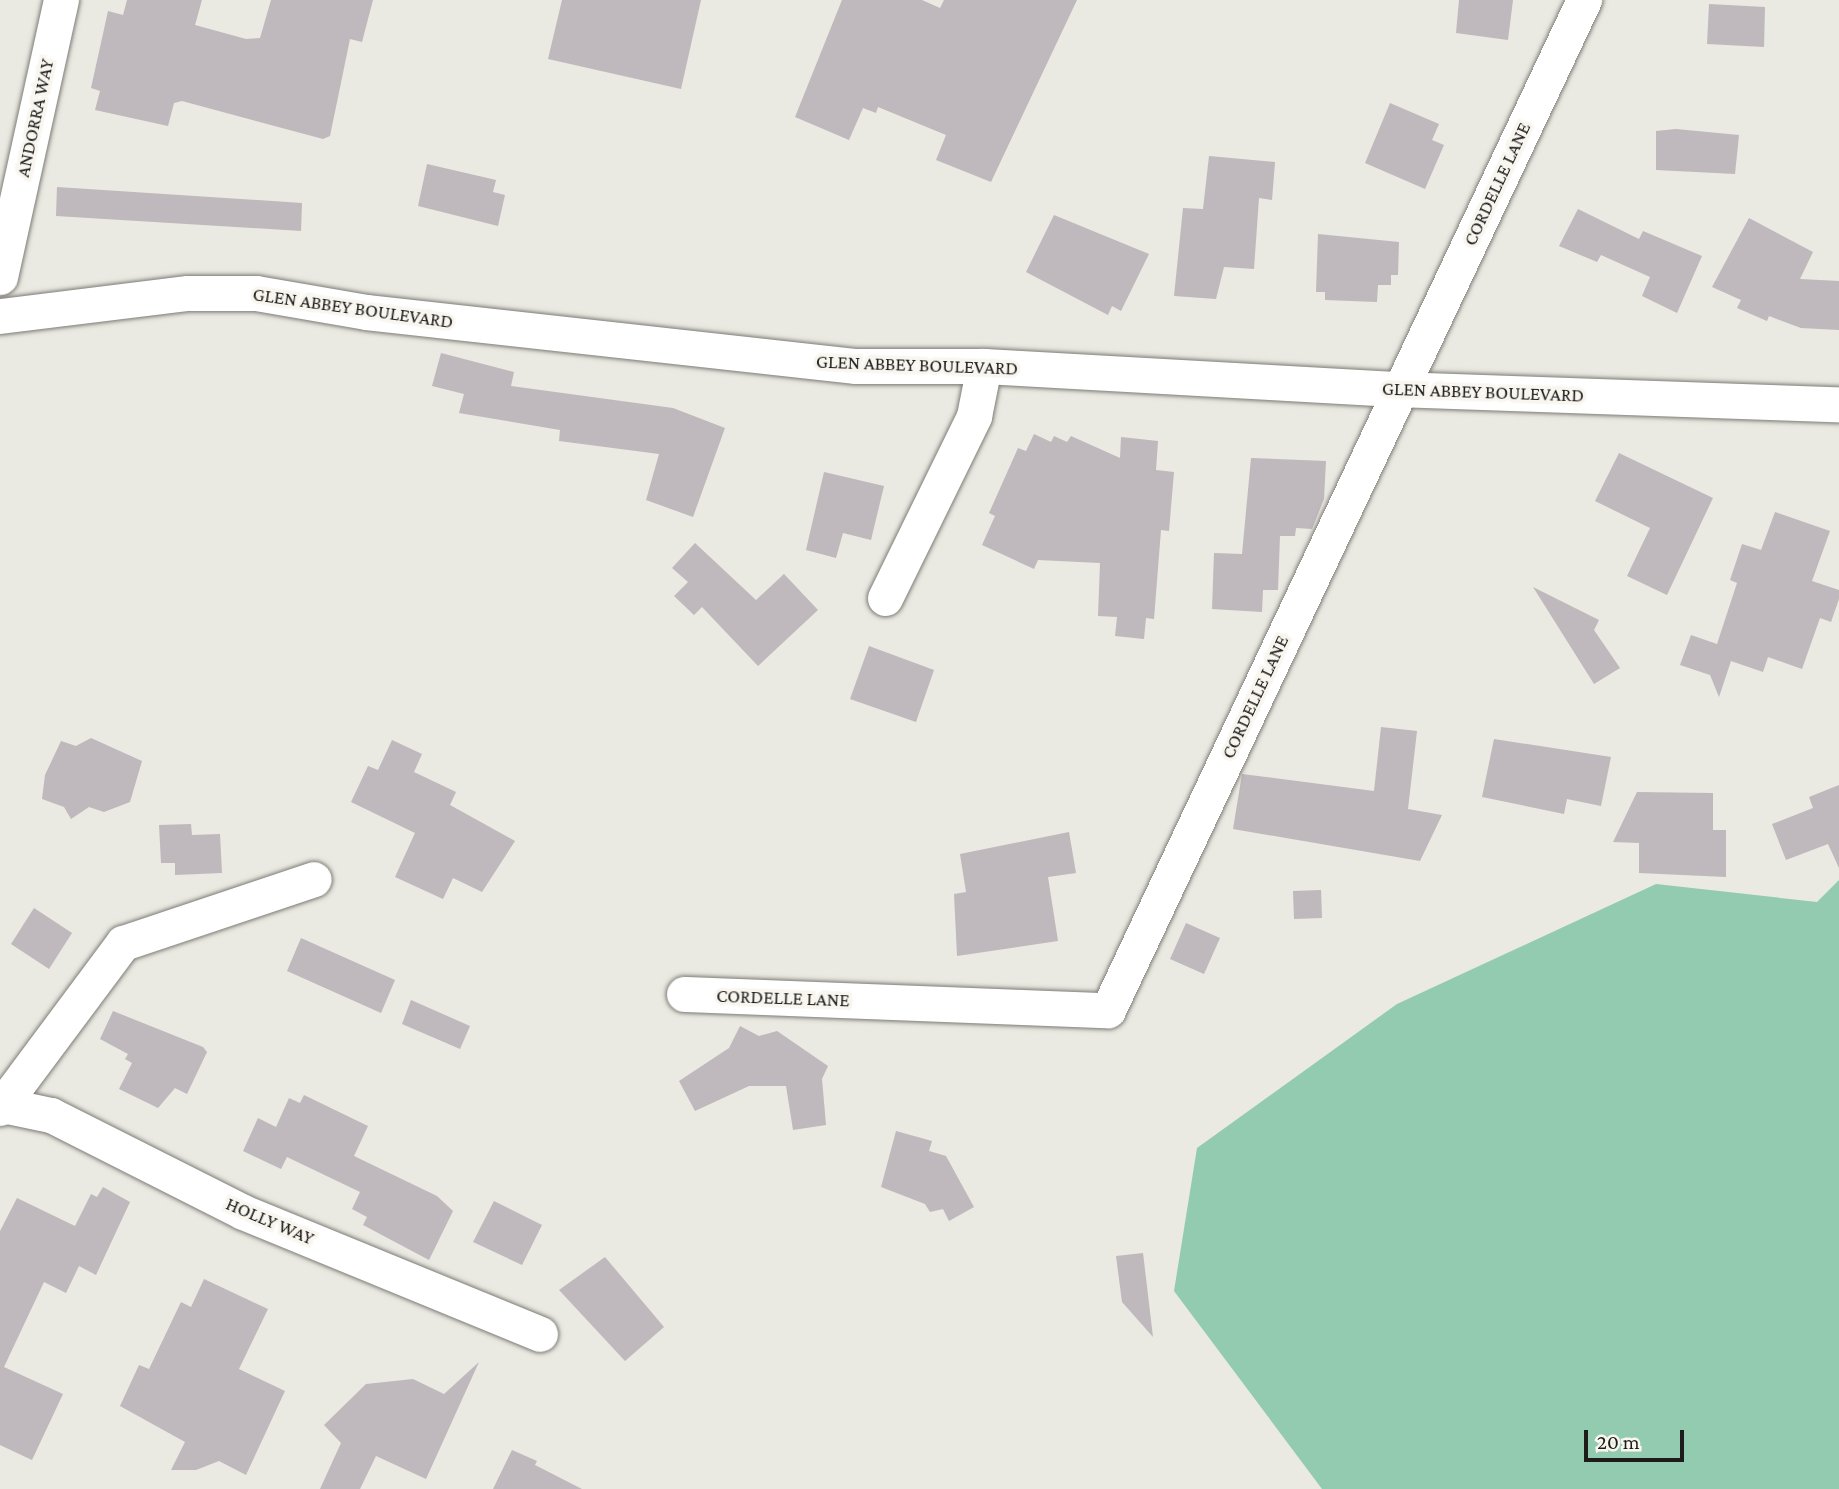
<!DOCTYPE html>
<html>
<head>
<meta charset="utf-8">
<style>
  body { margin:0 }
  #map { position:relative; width:1839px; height:1489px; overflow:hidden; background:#eae9e2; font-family:"Crimson Pro",serif }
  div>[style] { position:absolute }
  .green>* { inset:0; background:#93cbb1 }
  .building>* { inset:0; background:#bfb8bd }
  .roads { filter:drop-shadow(0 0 2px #7d7c76) drop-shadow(0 0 2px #7d7c76) }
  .minor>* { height:35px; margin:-17.5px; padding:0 17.5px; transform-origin:17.5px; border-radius:17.5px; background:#fff }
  span { translate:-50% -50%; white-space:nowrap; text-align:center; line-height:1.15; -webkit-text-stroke:7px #f8f6ef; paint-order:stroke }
  .street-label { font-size:19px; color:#1d1c1a }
  .scale { position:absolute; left:1584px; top:1430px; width:100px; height:32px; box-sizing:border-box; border:4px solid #1d1c1a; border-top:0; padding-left:9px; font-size:21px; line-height:24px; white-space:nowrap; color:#1d1c1a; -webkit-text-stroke:5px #f8f6ef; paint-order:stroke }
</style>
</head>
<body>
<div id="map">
  <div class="green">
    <div style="clip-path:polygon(1839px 880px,1839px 1489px,1322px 1489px,1174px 1291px,1197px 1148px,1397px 1004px,1656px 884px,1817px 902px)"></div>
  </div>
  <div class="building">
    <div style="clip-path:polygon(127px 0,202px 0,195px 25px,246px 39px,260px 38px,271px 0,373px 0,362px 42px,350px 39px,330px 136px,323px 139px,182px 101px,174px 103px,168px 126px,95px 110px,100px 91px,91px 88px,108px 11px,123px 15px)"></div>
    <div style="clip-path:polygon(562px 0,701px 0,681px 89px,548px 59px)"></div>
    <div style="clip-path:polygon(842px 0,922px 0,940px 8px,944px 0,1077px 0,991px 182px,936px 160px,946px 135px,878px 107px,876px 113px,863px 108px,849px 140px,795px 117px)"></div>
    <div style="clip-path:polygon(1459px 0,1513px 0,1508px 40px,1456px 33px)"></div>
    <div style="clip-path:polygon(1709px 4px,1765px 7px,1764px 47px,1707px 44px)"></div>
    <div style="clip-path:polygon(1390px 103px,1439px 124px,1432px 140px,1444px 145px,1425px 189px,1365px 163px)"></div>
    <div style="clip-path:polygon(1676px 129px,1739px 135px,1735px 174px,1656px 170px,1656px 131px)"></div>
    <div style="clip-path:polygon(1209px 156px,1275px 162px,1272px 200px,1259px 198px,1254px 269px,1224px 267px,1216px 299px,1174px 296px,1183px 208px,1203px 209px)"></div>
    <div style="clip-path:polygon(427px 164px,496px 180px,493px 192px,505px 195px,498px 226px,418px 206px)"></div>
    <div style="clip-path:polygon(57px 187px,302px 203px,301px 231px,56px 216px)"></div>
    <div style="clip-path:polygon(1578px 209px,1639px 239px,1643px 231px,1702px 256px,1677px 313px,1642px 296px,1650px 277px,1601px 255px,1597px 262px,1559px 246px)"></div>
    <div style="clip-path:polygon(1054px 215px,1149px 254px,1121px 311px,1112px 306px,1108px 315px,1026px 272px)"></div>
    <div style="clip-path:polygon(1749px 218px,1813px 252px,1800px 279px,1839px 281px,1839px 330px,1801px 328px,1769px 316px,1767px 321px,1737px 308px,1741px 300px,1712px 287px)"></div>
    <div style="clip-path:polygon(1318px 234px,1399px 242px,1398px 275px,1391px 275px,1391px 285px,1378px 285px,1377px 302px,1325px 300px,1325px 292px,1316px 292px)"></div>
    <div style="clip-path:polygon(441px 353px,514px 372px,511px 386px,673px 408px,725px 428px,693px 517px,646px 500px,659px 454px,559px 441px,560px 430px,459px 413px,464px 394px,432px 386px)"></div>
    <div style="clip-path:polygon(1034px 434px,1051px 442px,1054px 436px,1067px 442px,1071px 436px,1120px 458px,1121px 437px,1158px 441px,1156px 470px,1174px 472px,1169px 531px,1161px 530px,1154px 619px,1146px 618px,1144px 639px,1115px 636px,1117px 617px,1098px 616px,1100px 563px,1038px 560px,1034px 569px,982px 545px,995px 516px,989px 513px,1018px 448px,1026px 451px)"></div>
    <div style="clip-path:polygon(1619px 453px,1713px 498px,1667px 595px,1627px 576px,1650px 528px,1595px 501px)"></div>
    <div style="clip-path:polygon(1251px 458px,1326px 461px,1324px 499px,1312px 529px,1296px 528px,1295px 536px,1280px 536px,1278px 590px,1263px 590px,1262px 612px,1212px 609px,1214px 553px,1242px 554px)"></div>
    <div style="clip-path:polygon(824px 472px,884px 486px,871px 540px,843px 533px,836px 558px,806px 550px)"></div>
    <div style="clip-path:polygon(1775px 512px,1830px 531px,1812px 581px,1839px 590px,1839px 599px,1831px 622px,1820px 618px,1802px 669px,1768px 657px,1763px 672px,1731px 661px,1719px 697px,1710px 675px,1680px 665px,1691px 635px,1717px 644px,1737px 583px,1730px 580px,1742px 544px,1761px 550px)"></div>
    <div style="clip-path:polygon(695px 543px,756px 600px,784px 574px,818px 610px,758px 666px,702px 607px,694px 615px,674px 596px,688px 582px,672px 568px)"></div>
    <div style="clip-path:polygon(1533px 587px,1599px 620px,1594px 630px,1620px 668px,1594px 684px)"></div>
    <div style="clip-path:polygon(869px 646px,934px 670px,916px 722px,850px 699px)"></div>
    <div style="clip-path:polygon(1381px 727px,1417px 731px,1408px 809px,1442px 815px,1420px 861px,1233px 829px,1242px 774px,1374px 791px)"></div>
    <div style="clip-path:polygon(91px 738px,142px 761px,130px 802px,104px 812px,89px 807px,71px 819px,64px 807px,42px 799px,45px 775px,61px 741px,76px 746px)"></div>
    <div style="clip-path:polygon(1494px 739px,1611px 757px,1601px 806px,1567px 799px,1564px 814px,1482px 797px)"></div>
    <div style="clip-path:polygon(392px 740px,422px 754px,414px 772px,456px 792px,450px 805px,515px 841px,482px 892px,453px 878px,443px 899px,395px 877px,415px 833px,351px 802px,368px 766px,378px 770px)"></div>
    <div style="clip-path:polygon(1839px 785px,1839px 868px,1828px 844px,1786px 860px,1772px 824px,1813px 808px,1809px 797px)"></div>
    <div style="clip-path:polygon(1637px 792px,1713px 793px,1713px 830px,1726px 830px,1726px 877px,1639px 873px,1639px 843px,1613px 842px)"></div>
    <div style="clip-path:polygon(191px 824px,192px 835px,220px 834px,222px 873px,175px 875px,175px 863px,161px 863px,159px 825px)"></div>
    <div style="clip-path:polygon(1069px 832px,1076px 873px,1048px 877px,1058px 941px,957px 956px,954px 894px,966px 892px,960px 854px)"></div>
    <div style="clip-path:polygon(1321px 890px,1322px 918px,1294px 919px,1293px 891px)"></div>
    <div style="clip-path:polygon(34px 908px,72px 933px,49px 969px,11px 944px)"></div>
    <div style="clip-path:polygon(1186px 923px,1220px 938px,1204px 974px,1170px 959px)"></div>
    <div style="clip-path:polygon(301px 938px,395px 980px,381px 1013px,287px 971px)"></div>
    <div style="clip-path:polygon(411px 1000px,470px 1026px,460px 1049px,402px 1024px)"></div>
    <div style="clip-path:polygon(113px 1011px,203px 1047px,207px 1052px,187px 1094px,175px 1088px,158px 1108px,119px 1089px,132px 1063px,125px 1059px,128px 1054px,100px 1039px)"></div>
    <div style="clip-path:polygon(740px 1026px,759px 1036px,777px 1031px,828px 1066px,822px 1079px,826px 1125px,793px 1130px,786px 1086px,749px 1086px,695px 1111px,679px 1081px,729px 1048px)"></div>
    <div style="clip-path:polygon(304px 1095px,368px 1126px,354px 1156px,437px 1196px,453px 1211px,429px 1260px,363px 1225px,367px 1217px,352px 1209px,360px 1192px,287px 1157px,281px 1169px,243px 1151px,258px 1118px,276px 1127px,289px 1098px,300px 1103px)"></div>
    <div style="clip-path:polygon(896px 1131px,932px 1141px,929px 1151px,946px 1156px,974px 1207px,949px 1221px,943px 1209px,930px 1212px,925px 1204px,881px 1187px)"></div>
    <div style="clip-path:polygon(103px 1187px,130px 1202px,96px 1275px,79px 1266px,66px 1293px,44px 1282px,4px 1367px,63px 1394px,32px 1460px,0 1445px,0 1231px,17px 1198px,75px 1226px,91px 1194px,97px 1197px)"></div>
    <div style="clip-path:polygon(494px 1201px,542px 1225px,522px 1265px,473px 1242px)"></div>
    <div style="clip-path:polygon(1143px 1253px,1153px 1337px,1122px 1302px,1116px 1256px)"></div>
    <div style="clip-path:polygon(605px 1257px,664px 1327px,625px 1361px,559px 1290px)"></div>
    <div style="clip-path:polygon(204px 1279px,268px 1309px,239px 1369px,285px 1391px,246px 1475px,219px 1461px,196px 1470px,171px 1470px,185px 1442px,120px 1406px,139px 1365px,149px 1369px,181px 1302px,191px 1307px)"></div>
    <div style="clip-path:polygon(479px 1362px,426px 1479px,376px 1456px,360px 1489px,320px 1489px,341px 1443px,324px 1425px,366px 1384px,413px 1379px,444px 1394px)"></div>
    <div style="clip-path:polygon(512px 1450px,537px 1461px,535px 1465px,582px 1489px,493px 1489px)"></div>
  </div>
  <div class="roads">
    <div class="minor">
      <div style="left:0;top:277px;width:284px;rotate:-77.6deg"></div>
      <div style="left:0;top:316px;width:189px;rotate:-7deg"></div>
      <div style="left:188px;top:293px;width:68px"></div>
      <div style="left:256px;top:293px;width:112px;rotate:9.8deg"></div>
      <div style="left:366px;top:312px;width:493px;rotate:6.3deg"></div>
      <div style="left:856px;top:366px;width:128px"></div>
      <div style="left:984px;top:366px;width:416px;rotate:3.2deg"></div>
      <div style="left:1399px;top:389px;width:440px;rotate:2deg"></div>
      <div style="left:885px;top:598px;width:203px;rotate:-63.9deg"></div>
      <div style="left:974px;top:416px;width:51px;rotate:-78.7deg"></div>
      <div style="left:684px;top:994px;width:424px;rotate:2.2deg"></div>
      <div style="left:1108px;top:1010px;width:1117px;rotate:-64.77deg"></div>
      <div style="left:3px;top:1105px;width:49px;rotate:11.8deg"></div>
      <div style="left:51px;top:1115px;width:215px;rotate:26.8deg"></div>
      <div style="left:243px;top:1212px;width:321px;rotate:22.3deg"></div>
      <div style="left:0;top:1108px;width:206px;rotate:-53.3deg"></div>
      <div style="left:123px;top:943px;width:201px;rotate:-18.5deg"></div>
    </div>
  </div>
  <div class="street-label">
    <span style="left:35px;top:118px;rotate:-78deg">ANDORRA WAY</span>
    <span style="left:1497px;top:184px;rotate:-65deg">CORDELLE LANE</span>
    <span style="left:353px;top:308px;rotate:8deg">GLEN ABBEY BOULEVARD</span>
    <span style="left:917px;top:365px;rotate:2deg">GLEN ABBEY BOULEVARD</span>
    <span style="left:1483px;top:392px;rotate:2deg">GLEN ABBEY BOULEVARD</span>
    <span style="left:1255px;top:697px;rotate:-65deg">CORDELLE LANE</span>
    <span style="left:783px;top:998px;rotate:2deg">CORDELLE LANE</span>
    <span style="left:270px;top:1221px;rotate:23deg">HOLLY WAY</span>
  </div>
  <div class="scale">20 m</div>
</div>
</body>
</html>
